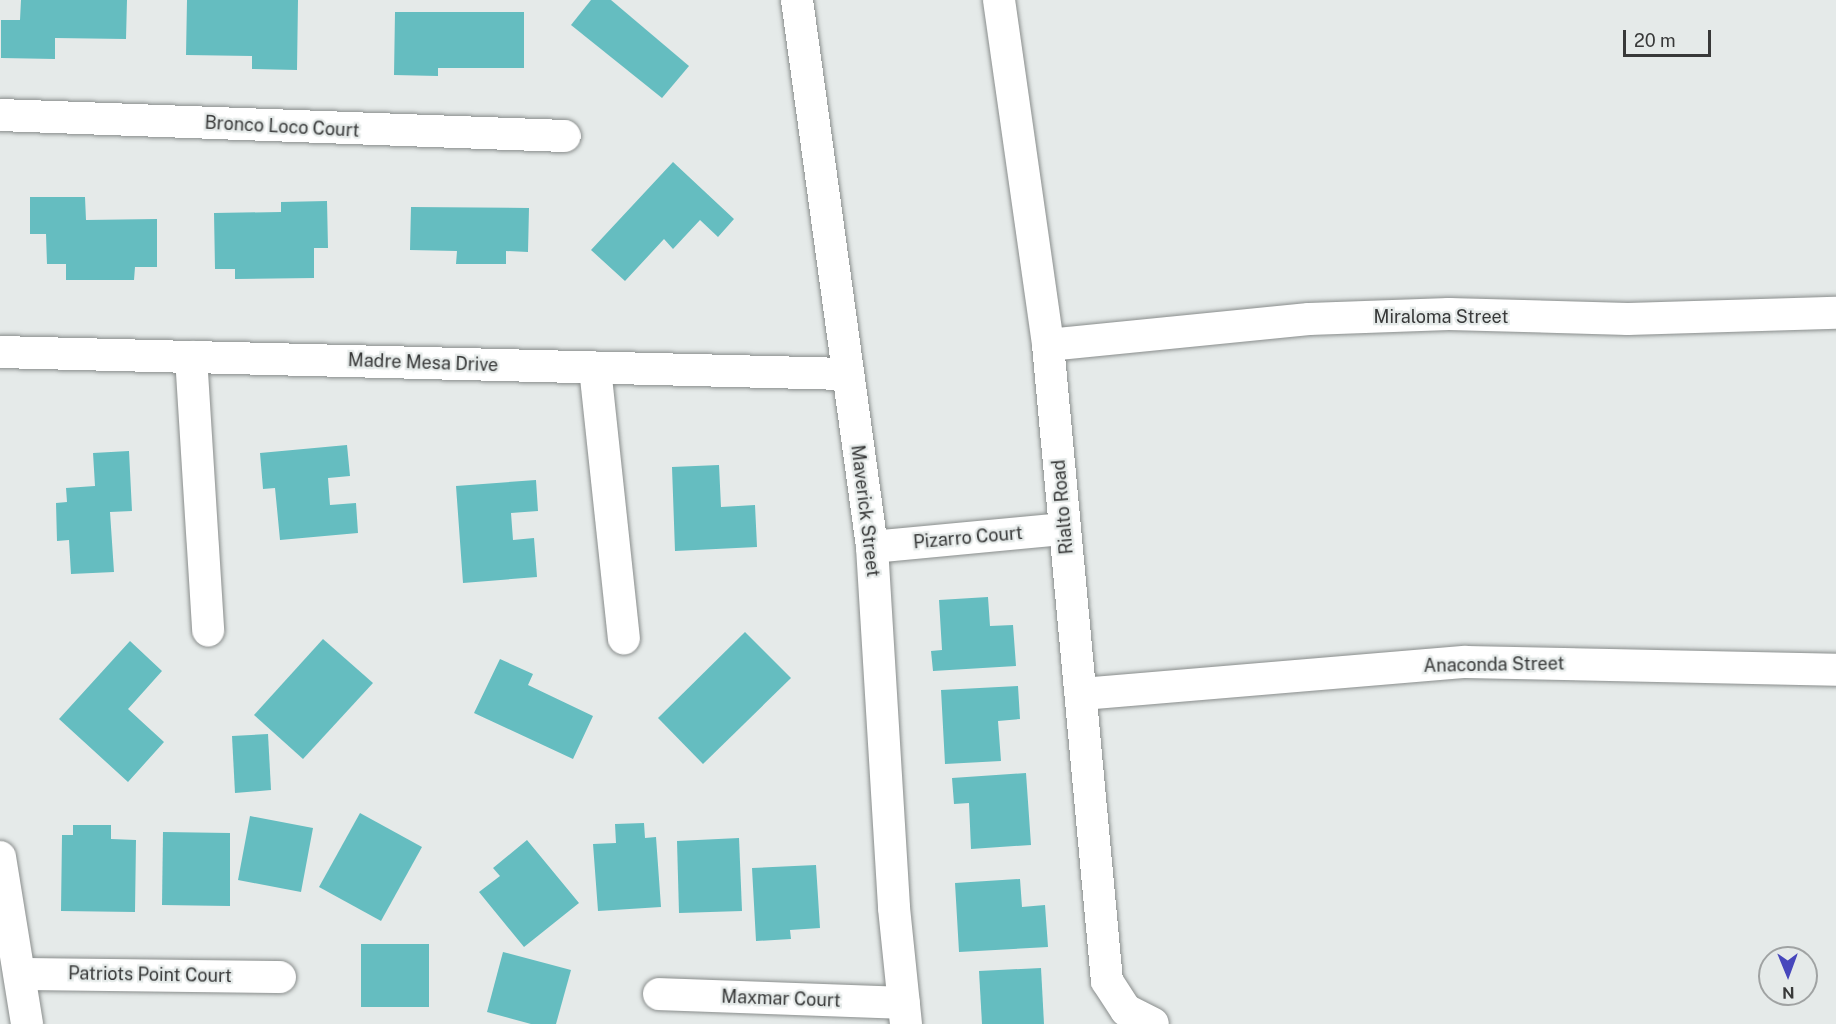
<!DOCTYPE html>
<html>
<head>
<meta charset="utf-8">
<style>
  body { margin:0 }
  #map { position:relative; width:1836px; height:1024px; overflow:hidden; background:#e5eae9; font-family:"Public Sans",sans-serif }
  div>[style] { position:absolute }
  .building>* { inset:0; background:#65bdc0 }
  .roads { filter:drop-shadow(0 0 2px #898d8c) drop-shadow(0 0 2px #898d8c) }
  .minor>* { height:32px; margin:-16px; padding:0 16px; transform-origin:16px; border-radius:16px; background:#fff }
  span { translate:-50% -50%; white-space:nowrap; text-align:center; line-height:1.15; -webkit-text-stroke:4.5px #e5eae9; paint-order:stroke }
  .street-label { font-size:18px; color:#383939 }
  .north { position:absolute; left:1758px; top:946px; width:60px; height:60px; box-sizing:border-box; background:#e5eae9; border:2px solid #a0a3a3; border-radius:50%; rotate:179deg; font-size:16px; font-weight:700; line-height:24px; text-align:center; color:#383939 }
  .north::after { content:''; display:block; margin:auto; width:21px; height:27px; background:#4747bc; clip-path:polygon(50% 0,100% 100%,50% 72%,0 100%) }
  .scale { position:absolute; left:1623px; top:30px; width:88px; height:27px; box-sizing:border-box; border:3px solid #383939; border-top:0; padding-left:8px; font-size:18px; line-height:21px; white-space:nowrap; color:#383939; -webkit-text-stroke:4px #e5eae9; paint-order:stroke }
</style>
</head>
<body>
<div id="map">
  <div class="building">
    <div style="clip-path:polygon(21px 0,127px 0,126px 39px,55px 38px,55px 59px,1px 58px,1px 20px,20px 20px)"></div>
    <div style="clip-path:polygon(187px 0,298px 0,297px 70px,252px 69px,252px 56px,186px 55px)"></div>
    <div style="clip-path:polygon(591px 0,611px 0,689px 66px,662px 98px,571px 25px)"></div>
    <div style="clip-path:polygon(395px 12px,524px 12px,524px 68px,438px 68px,438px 76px,394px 75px)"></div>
    <div style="clip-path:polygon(673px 162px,734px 219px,718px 237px,700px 220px,673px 249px,664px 239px,625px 281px,591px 250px)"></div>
    <div style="clip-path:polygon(30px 197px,85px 197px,86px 220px,157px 219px,157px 267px,135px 267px,134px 280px,66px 280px,66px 264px,47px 264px,46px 234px,30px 234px)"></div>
    <div style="clip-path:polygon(327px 201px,328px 248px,314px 248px,314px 278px,235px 279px,235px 269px,215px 269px,214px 213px,281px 212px,281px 202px)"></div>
    <div style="clip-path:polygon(411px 207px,529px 208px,528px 252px,506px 251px,506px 264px,456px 264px,457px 251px,410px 250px)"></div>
    <div style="clip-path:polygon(347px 445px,350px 476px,328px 478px,330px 505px,356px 503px,358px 533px,280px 540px,275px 488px,263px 489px,260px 453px)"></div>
    <div style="clip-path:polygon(129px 451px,132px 511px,110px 512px,114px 572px,71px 574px,69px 540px,57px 541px,56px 503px,67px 502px,66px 488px,95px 486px,93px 453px)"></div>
    <div style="clip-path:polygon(719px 465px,721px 507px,755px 505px,757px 547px,675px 551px,672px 467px)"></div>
    <div style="clip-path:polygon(536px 480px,538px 511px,511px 513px,513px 540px,534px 538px,537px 577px,463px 583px,456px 486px)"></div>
    <div style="clip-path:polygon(988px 597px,990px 626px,1013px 625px,1016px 666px,933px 671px,931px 651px,942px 650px,939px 600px)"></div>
    <div style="clip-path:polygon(745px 632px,791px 678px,703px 764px,658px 718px)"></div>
    <div style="clip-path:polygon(323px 639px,373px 683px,303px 759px,254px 715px)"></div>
    <div style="clip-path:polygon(130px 641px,162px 671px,128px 709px,164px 742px,128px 782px,59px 719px)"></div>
    <div style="clip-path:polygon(500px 659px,533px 674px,528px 685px,593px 716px,573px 759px,474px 713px)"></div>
    <div style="clip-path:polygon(1018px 686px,1020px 719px,998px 721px,1001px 761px,945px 764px,941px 690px)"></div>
    <div style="clip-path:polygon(268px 734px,271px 790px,235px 793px,232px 736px)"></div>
    <div style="clip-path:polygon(1026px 773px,1031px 845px,971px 849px,969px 803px,954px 804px,952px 778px)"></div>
    <div style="clip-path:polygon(360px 813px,422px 847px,381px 921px,319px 887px)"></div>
    <div style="clip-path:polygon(250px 816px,313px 828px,301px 892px,238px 880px)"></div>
    <div style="clip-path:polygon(644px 823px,645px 838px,656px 837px,661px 907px,598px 911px,593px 844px,616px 843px,615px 824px)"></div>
    <div style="clip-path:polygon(73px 825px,111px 825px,111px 839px,136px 840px,135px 912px,61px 911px,62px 835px,73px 835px)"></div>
    <div style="clip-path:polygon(163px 832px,230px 833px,230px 906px,162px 905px)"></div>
    <div style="clip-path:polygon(739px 838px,742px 911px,679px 913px,677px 841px)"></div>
    <div style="clip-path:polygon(527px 840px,579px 903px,524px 947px,479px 892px,500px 876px,493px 868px)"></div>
    <div style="clip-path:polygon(816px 865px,820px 928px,790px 930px,791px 939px,756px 941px,752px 868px)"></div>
    <div style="clip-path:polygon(1020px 879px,1022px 907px,1045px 905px,1048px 947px,959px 952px,955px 883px)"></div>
    <div style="clip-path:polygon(361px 944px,429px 944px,429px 1007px,361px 1007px)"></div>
    <div style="clip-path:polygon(503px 952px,571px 970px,556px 1024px,531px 1024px,487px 1012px)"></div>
    <div style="clip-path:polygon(1041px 968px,1044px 1024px,982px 1024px,979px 971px)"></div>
  </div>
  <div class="roads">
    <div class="minor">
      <div style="left:797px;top:0;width:552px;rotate:82.19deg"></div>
      <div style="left:872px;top:547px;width:362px;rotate:86.5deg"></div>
      <div style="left:894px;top:908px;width:117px;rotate:84.1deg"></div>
      <div style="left:999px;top:0;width:348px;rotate:81.9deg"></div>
      <div style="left:1048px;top:345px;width:639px;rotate:84.7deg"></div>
      <div style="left:1107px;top:981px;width:35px;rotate:57deg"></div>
      <div style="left:1126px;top:1010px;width:30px;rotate:27deg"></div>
      <div style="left:0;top:115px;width:565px;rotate:2.13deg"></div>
      <div style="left:1048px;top:345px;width:262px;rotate:-5.7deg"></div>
      <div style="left:1309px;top:319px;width:140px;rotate:-2deg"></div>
      <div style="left:1449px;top:314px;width:179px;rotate:1.6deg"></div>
      <div style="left:1628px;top:319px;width:208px;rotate:-1.7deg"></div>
      <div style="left:0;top:352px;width:846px;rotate:1.49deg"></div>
      <div style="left:191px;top:357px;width:274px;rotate:86.4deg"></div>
      <div style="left:595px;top:368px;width:272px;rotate:83.9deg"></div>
      <div style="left:872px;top:547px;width:193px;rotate:-5.4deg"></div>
      <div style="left:1082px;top:694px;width:385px;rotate:-4.8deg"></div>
      <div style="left:1466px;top:662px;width:370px;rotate:1.2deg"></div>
      <div style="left:0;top:857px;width:169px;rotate:80.8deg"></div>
      <div style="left:21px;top:974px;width:259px;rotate:0.7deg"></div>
      <div style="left:659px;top:994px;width:245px;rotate:2.1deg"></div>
    </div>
  </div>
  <div class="street-label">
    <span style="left:282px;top:127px;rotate:3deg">Bronco Loco Court</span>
    <span style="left:1441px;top:317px">Miraloma Street</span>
    <span style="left:423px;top:363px;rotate:2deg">Madre Mesa Drive</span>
    <span style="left:1063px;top:507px;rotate:-95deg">Rialto Road</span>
    <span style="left:865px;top:511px;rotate:83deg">Maverick Street</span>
    <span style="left:968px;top:538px;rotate:-5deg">Pizarro Court</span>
    <span style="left:1494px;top:665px;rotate:-1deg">Anaconda Street</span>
    <span style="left:150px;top:975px;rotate:1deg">Patriots Point Court</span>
    <span style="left:781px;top:999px;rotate:2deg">Maxmar Court</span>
  </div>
  <div class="north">N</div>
  <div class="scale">20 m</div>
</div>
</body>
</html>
